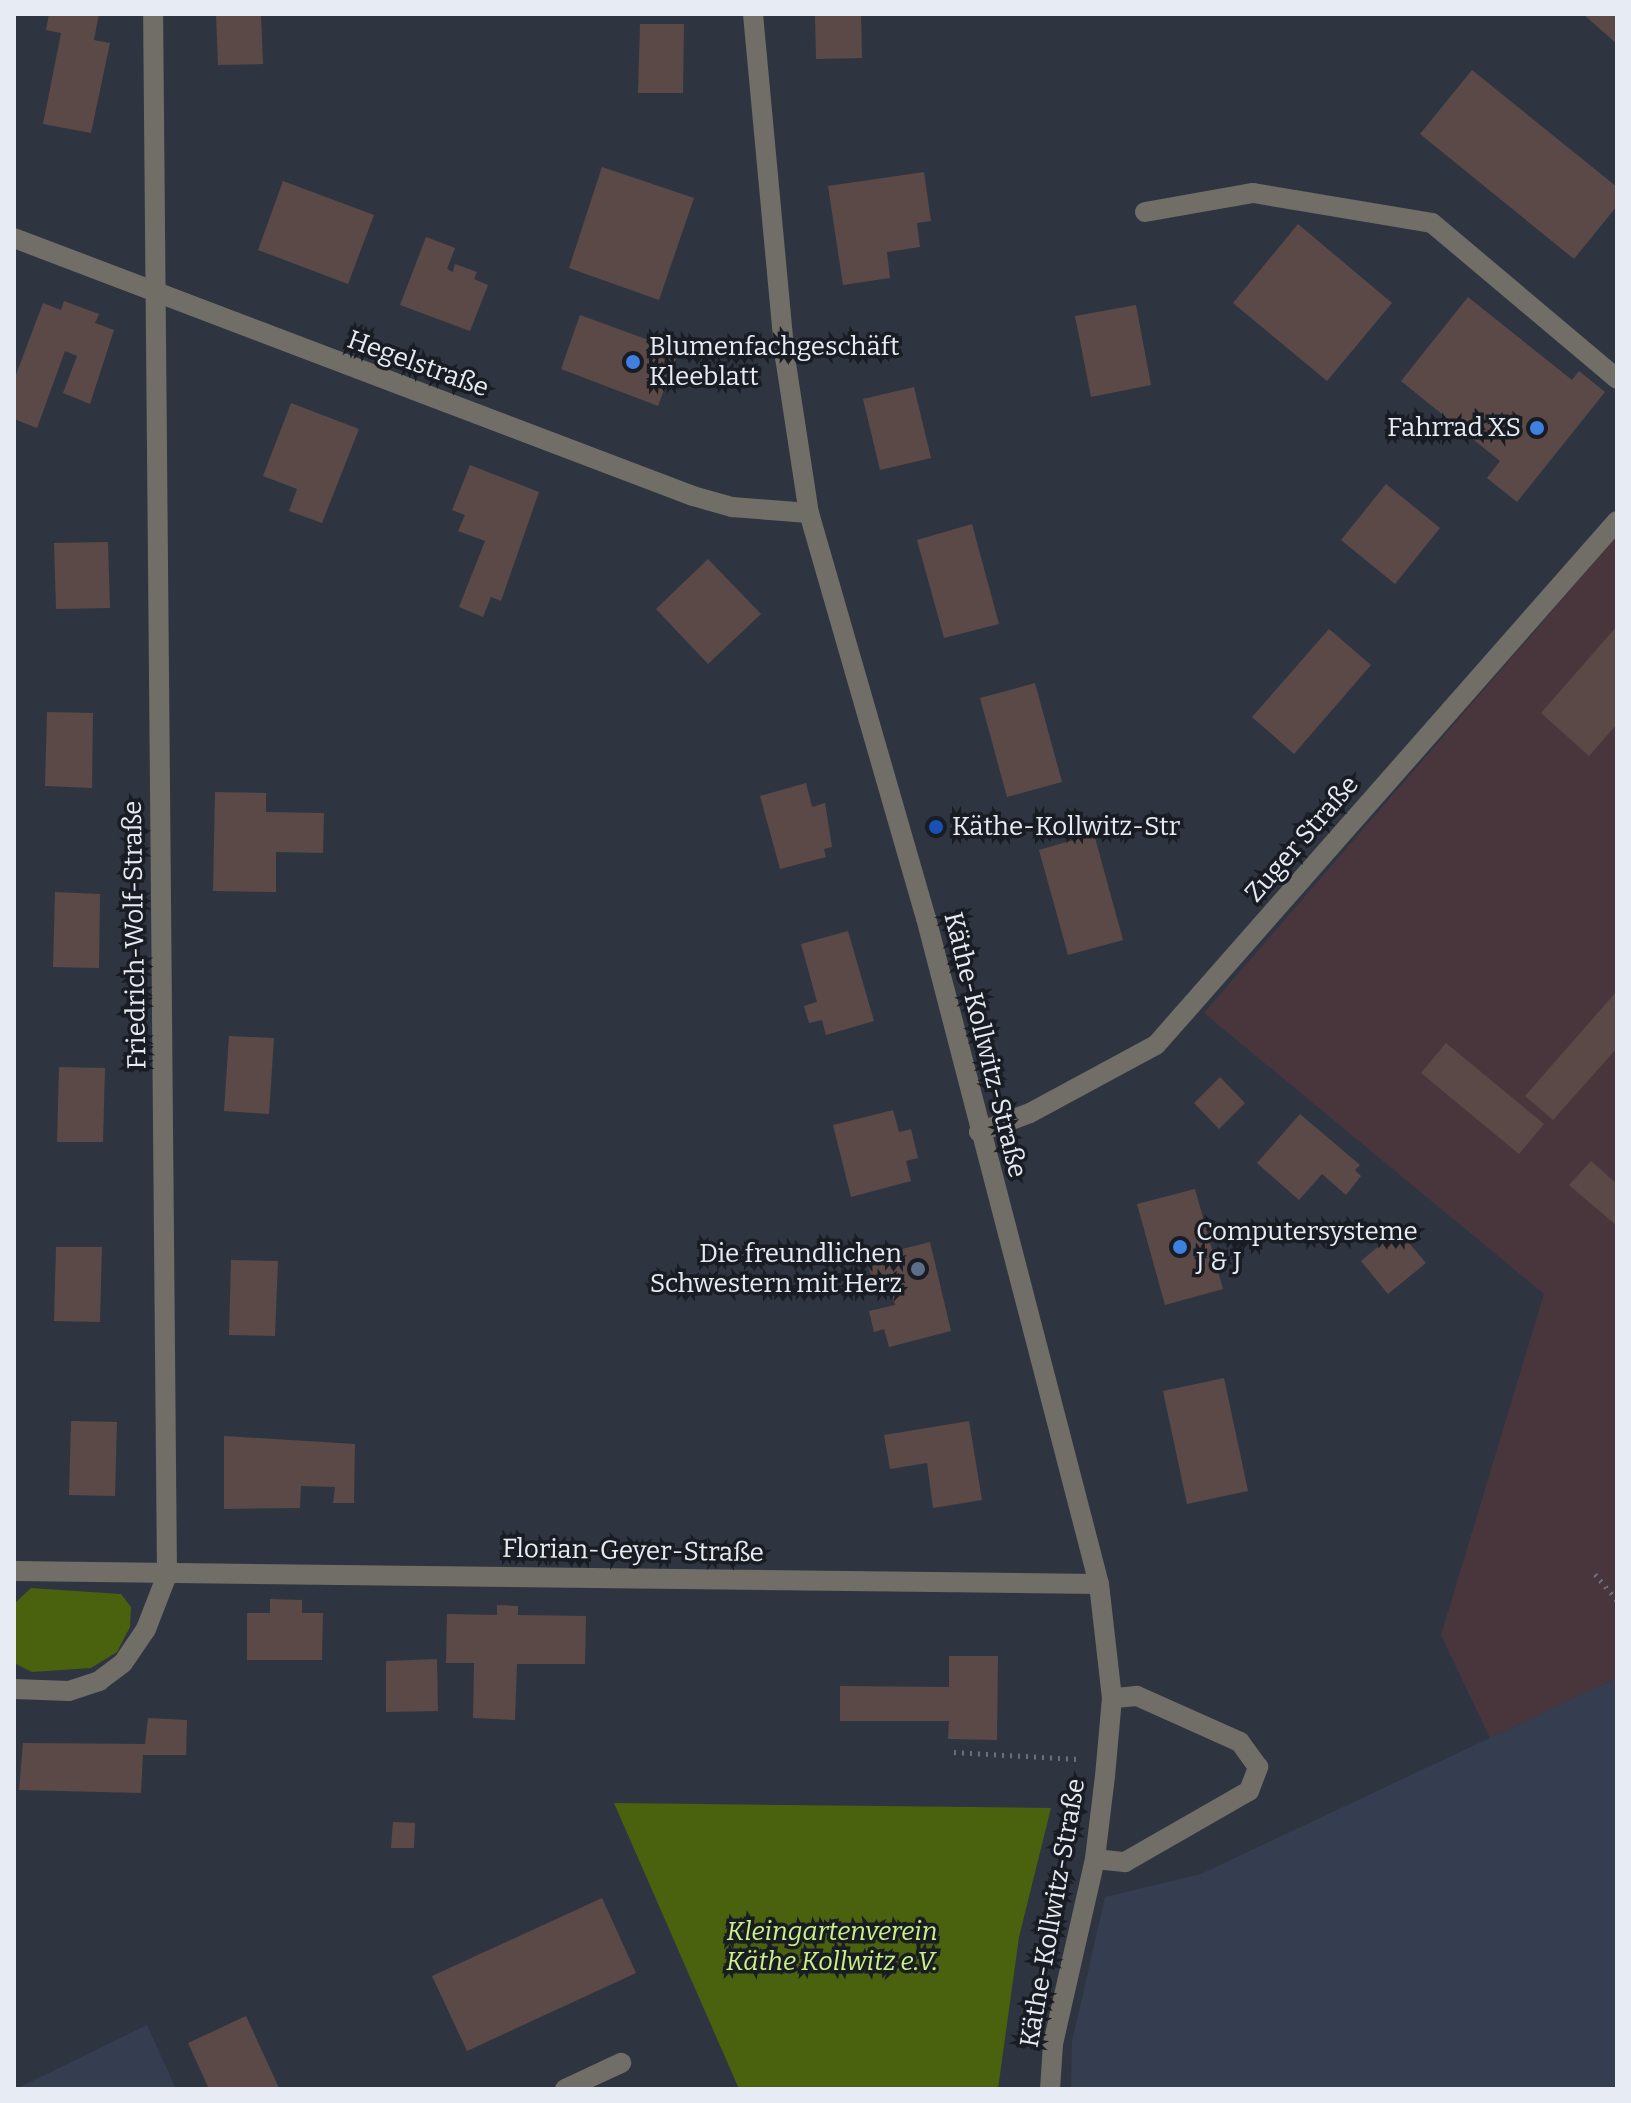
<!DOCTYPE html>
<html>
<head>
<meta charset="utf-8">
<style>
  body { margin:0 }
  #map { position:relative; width:1631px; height:2103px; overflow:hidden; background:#2e3541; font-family:Bitter,serif }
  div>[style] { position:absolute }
  .commercial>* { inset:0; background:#49363d }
  .built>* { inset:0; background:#343e50 }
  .green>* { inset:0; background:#4a610e }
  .building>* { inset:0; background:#5b4947 }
  .path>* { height:5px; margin-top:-2.5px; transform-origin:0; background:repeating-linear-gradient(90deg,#6a707b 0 2px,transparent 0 8px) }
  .minor>* { height:20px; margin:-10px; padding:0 10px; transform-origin:10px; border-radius:10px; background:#706e67 }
  .dots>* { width:22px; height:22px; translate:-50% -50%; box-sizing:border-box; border:4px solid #191c22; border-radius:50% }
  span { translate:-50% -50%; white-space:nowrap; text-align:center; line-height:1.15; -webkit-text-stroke:7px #191c22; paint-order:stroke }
  .poi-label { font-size:26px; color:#e7ecf4 }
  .left { translate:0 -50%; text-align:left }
  .right { translate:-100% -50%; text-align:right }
  .street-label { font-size:26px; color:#e7ecf4 }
  .park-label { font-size:26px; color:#ccf286; font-style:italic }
  .frame { position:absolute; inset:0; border:16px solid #e7ecf4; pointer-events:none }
</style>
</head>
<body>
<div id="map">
  <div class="commercial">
    <div style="clip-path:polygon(1617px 536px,1617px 1678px,1490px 1738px,1441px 1635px,1544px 1294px,1204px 1013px)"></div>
  </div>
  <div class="built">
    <div style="clip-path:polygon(1617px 1678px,1617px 2089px,1071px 2089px,1072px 2042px,1105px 1897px,1201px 1874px)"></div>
    <div style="clip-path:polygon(147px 2025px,176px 2089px,16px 2089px)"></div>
  </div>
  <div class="green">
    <div style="clip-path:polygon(31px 1588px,121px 1594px,131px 1607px,130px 1627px,117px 1652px,91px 1668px,32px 1672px,14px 1663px,14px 1604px)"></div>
    <div style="clip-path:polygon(614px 1803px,1051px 1808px,1019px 1937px,998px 2089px,739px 2089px)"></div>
  </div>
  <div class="building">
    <div style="clip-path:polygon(49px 14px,99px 14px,94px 40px,110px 43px,91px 133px,43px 124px,61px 33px,46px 30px)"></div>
    <div style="clip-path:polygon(216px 14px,261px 14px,263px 64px,218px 65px)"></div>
    <div style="clip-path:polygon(815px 14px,861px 14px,862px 58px,816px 59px)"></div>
    <div style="clip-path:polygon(1583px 14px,1617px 14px,1617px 44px)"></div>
    <div style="clip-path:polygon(640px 24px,684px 24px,683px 93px,638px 93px)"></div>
    <div style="clip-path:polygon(1472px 70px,1617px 187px,1617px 206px,1574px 259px,1420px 134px)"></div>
    <div style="clip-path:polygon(602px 167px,694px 198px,659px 300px,569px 268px)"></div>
    <div style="clip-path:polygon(924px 172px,931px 221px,917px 223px,920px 247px,887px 252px,890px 278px,843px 285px,828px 186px)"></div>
    <div style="clip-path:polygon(283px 181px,374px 215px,348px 284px,258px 250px)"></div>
    <div style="clip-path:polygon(1298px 224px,1392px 303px,1327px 381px,1233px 303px)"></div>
    <div style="clip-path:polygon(426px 237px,455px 248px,447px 269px,453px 272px,455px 264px,477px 272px,474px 279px,488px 285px,470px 331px,400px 305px)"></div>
    <div style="clip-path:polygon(1468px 297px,1572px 380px,1579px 371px,1605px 392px,1517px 502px,1487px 478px,1500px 461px,1401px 381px)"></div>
    <div style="clip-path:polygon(64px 301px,99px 314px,95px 323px,114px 330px,90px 404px,63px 393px,77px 356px,65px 351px,37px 428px,14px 419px,14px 380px,43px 303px,61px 310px)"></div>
    <div style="clip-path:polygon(1136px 305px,1151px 385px,1091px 397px,1075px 316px)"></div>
    <div style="clip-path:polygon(580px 315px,679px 351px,658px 406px,561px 369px)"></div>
    <div style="clip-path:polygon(914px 387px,931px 458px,880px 470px,863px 399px)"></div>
    <div style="clip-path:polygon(291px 403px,359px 429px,322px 523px,289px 511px,297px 489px,263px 476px)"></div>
    <div style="clip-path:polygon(470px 465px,539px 492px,501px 601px,491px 597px,483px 617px,459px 607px,485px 541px,458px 531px,465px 515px,452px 510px)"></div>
    <div style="clip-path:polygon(1386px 484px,1440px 528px,1395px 584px,1341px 540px)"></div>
    <div style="clip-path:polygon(972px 524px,999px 624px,944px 638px,917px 540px)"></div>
    <div style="clip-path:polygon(108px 542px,110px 608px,56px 609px,54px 543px)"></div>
    <div style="clip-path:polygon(708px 559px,761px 614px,708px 664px,656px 609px)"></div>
    <div style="clip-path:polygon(1617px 626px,1617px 724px,1589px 756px,1541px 713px)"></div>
    <div style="clip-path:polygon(1329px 629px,1371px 665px,1294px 754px,1252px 717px)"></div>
    <div style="clip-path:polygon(1035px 683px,1062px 782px,1007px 797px,980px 698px)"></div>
    <div style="clip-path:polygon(47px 712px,93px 713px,92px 788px,45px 786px)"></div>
    <div style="clip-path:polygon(806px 783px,812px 807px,825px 803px,832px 847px,824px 849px,826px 857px,780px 869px,760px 796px)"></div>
    <div style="clip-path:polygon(215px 792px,266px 793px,266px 812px,324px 813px,323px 853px,276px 852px,276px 892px,213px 891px)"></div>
    <div style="clip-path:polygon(1094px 834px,1123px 940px,1068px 955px,1039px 850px)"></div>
    <div style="clip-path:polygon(55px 892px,100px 894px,99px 968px,53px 967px)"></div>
    <div style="clip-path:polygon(848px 931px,874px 1021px,826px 1035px,822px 1020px,809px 1023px,804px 1006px,817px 1002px,801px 944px)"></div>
    <div style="clip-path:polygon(1617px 991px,1617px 1048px,1553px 1120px,1525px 1096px)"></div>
    <div style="clip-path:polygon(229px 1036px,274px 1038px,269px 1114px,224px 1111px)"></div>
    <div style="clip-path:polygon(1446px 1043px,1544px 1124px,1519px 1154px,1421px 1073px)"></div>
    <div style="clip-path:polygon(59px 1067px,105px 1068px,103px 1142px,57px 1142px)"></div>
    <div style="clip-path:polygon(1220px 1077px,1245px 1103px,1219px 1129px,1194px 1103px)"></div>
    <div style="clip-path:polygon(893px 1110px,899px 1132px,911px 1129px,918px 1158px,906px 1161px,911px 1181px,851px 1197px,833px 1125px)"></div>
    <div style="clip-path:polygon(1300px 1114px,1360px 1165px,1355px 1170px,1361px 1176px,1346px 1195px,1322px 1174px,1299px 1200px,1257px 1163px)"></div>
    <div style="clip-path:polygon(1591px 1161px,1617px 1184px,1617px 1226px,1569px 1185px)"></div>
    <div style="clip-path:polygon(1195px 1189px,1223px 1289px,1165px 1305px,1137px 1204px)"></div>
    <div style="clip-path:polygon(1398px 1230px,1426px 1263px,1388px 1294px,1361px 1261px)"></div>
    <div style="clip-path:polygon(930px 1242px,951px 1331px,889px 1347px,884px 1329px,874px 1332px,869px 1311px,895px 1305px,887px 1276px,872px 1280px,867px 1258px)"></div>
    <div style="clip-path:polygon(56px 1247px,102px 1247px,100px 1322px,54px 1321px)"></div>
    <div style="clip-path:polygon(231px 1260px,278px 1261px,275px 1336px,229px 1335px)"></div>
    <div style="clip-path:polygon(1224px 1378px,1248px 1491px,1187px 1504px,1163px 1391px)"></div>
    <div style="clip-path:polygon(71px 1421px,117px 1422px,115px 1496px,69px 1495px)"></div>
    <div style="clip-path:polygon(969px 1421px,982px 1500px,933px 1508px,927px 1463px,890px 1469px,884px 1435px)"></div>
    <div style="clip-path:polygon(224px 1436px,355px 1444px,354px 1503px,333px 1503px,335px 1487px,301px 1486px,300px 1508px,224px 1509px)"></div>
    <div style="clip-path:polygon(270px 1599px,302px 1600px,302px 1613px,323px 1613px,322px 1660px,247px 1660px,247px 1613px,270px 1613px)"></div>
    <div style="clip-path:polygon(497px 1605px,518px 1606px,518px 1615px,586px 1616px,585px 1664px,517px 1664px,515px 1720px,473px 1718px,474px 1663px,446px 1663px,447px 1614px,497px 1615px)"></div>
    <div style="clip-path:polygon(949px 1656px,998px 1656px,997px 1740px,948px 1739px,949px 1721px,840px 1721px,840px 1686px,949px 1687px)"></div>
    <div style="clip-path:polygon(437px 1659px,438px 1711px,386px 1712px,386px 1661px)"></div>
    <div style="clip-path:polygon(148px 1718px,187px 1720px,186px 1755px,143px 1755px,141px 1793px,19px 1790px,23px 1743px,145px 1744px)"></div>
    <div style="clip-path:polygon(393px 1822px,415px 1823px,414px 1848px,391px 1848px)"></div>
    <div style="clip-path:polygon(602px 1898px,636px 1973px,467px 2051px,432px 1976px)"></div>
    <div style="clip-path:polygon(246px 2016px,279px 2088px,209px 2089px,188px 2043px)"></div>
  </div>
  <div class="path">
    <div style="left:1595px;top:1574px;width:34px;rotate:50deg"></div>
    <div style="left:954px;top:1752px;width:123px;rotate:3.3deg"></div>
  </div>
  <div class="minor">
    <div style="left:753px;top:14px;width:344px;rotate:84.7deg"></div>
    <div style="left:785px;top:357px;width:158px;rotate:81.3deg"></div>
    <div style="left:809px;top:513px;width:422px;rotate:73.9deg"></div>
    <div style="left:926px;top:918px;width:688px;rotate:75.44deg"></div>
    <div style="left:1099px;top:1584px;width:115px;rotate:83.5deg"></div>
    <div style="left:1112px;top:1698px;width:78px;rotate:95.1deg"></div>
    <div style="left:1105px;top:1776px;width:84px;rotate:96.9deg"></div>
    <div style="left:1095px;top:1859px;width:190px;rotate:102.8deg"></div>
    <div style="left:1053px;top:2044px;width:45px;rotate:93.8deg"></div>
    <div style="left:1145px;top:212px;width:110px;rotate:-10deg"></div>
    <div style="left:1253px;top:193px;width:181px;rotate:9.5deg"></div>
    <div style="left:1432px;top:223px;width:242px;rotate:40.1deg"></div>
    <div style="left:14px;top:238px;width:726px;rotate:20.81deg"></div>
    <div style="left:693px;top:496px;width:41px;rotate:15.8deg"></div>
    <div style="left:732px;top:507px;width:77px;rotate:4.5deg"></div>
    <div style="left:979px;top:1132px;width:54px;rotate:-20.4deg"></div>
    <div style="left:1030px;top:1113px;width:143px;rotate:-28.4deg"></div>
    <div style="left:1156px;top:1045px;width:698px;rotate:-48.66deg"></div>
    <div style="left:14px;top:1571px;width:1085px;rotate:0.69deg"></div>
    <div style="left:14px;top:1689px;width:55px;rotate:2.1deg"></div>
    <div style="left:69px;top:1691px;width:32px;rotate:-18deg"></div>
    <div style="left:99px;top:1681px;width:30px;rotate:-37deg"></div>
    <div style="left:123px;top:1663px;width:41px;rotate:-55.9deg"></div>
    <div style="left:146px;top:1629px;width:58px;rotate:-68.7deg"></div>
    <div style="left:167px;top:1575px;width:1561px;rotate:-90.51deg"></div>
    <div style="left:1095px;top:1859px;width:30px;rotate:6deg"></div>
    <div style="left:1125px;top:1862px;width:143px;rotate:-29.8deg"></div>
    <div style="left:1249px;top:1791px;width:26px;rotate:-69deg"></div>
    <div style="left:1258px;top:1767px;width:31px;rotate:-126deg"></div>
    <div style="left:1240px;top:1742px;width:113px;rotate:-155.9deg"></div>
    <div style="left:1137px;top:1696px;width:25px;rotate:175deg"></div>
    <div style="left:565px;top:2089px;width:62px;rotate:-24.9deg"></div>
  </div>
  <div class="dots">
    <div style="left:633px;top:362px;background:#3f7fe0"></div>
    <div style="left:1537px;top:428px;background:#3f7fe0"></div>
    <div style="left:936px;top:827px;background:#1a4fb4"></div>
    <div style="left:1180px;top:1247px;background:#3f7fe0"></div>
    <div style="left:918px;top:1269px;background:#5c6f8a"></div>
  </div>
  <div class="poi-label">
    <span class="left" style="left:649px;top:362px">Blumenfachgeschäft<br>Kleeblatt</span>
    <span class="right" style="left:1521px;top:428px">Fahrrad XS</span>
    <span class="left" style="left:952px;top:827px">Käthe-Kollwitz-Str</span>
    <span class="left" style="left:1196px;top:1247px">Computersysteme<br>J &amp; J</span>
    <span class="right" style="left:902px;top:1269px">Die freundlichen<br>Schwestern mit Herz</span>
  </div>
  <div class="street-label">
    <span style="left:418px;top:364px;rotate:20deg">Hegelstraße</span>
    <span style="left:1302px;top:839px;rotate:-49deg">Zuger Straße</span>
    <span style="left:135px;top:935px;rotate:-91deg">Friedrich-Wolf-Straße</span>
    <span style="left:985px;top:1045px;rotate:76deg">Käthe-Kollwitz-Straße</span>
    <span style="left:633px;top:1551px;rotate:1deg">Florian-Geyer-Straße</span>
    <span style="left:1053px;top:1913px;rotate:-80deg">Käthe-Kollwitz-Straße</span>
  </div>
  <div class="park-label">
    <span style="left:832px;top:1947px">Kleingartenverein<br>Käthe Kollwitz e.V.</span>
  </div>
  <div class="frame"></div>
</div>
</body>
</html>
